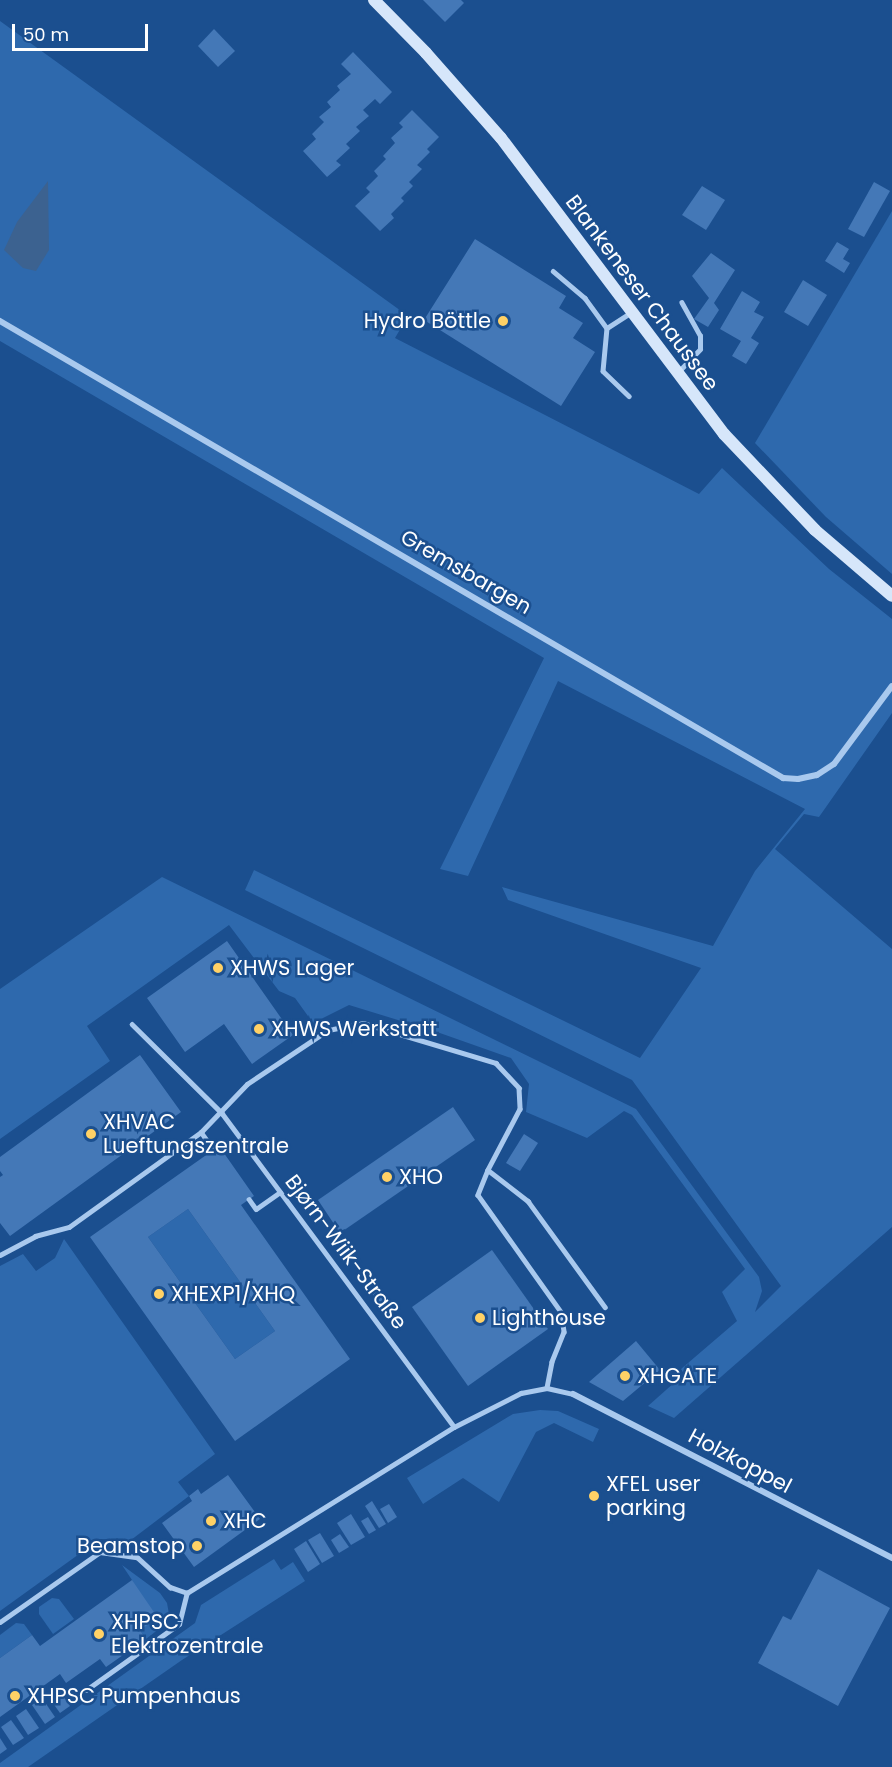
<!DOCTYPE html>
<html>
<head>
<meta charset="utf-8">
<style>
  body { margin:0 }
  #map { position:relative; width:892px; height:1767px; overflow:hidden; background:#1b4f8f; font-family:Poppins,sans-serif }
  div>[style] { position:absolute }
  .green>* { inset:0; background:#2e69ad }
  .water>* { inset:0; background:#3c6290 }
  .building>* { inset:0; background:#4478b7 }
  .lane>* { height:4.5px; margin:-2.25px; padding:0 2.25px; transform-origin:2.25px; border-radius:2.25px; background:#a9c9ee }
  .street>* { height:6px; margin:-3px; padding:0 3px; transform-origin:3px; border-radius:3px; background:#a9c9ee }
  .secondary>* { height:12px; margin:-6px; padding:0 6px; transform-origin:6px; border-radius:6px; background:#d6e6fa }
  .dots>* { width:16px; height:16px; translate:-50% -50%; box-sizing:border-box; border:3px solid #1b4f8f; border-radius:50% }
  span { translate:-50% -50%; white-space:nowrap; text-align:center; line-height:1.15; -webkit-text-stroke:5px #1b4f8f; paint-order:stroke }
  .street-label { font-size:21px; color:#fff }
  .poi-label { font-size:21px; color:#fff }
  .right { translate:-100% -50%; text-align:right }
  .left { translate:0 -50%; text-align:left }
  .scale { position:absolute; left:12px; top:24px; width:136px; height:27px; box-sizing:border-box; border:3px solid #fff; border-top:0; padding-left:8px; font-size:18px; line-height:21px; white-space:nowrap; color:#fff; -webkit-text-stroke:4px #1b4f8f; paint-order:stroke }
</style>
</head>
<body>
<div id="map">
  <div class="green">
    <div style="clip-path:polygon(0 21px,408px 316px,395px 338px,699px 494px,722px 468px,829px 569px,892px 619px,892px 713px,819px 817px,804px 814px,775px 849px,892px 949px,892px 1227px,674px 1418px,648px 1406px,684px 1374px,681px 1369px,737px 1321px,722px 1292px,745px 1269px,632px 1115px,624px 1111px,587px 1138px,526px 1112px,529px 1084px,511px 1058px,437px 1032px,349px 1005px,313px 1023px,295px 998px,279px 991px,229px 925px,87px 1026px,110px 1061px,0 1139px,0 989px,162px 877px,636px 1109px,759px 1277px,762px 1291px,755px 1312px,781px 1286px,632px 1080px,245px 890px,254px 870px,640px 1058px,701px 968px,508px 900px,502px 887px,713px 946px,755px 871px,805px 809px,558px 681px,468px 876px,440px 869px,544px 658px,0 341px)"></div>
    <div style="clip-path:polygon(892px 211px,892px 574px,826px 517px,755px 443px)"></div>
    <div style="clip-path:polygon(188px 1209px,275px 1331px,235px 1359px,148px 1237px)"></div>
    <div style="clip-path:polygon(64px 1239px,215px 1454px,178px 1482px,189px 1496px,131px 1540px,100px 1539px,0 1611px,0 1266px,23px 1254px,36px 1271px,55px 1258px)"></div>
    <div style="clip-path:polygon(540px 1410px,558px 1411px,599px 1429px,593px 1442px,554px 1423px,536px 1432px,499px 1502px,463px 1478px,423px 1504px,407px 1478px,513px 1414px)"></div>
    <div style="clip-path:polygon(274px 1559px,281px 1570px,293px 1562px,305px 1581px,182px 1660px,28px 1767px,0 1767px,0 1763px,195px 1623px,201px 1605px)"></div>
    <div style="clip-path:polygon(122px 1565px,160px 1593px,167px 1603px,169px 1614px,164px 1625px,146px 1639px,140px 1630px,132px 1580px)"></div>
    <div style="clip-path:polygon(52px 1598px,59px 1599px,74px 1619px,53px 1634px,39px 1614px,39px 1607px)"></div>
    <div style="clip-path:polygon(16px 1623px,24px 1624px,32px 1635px,0 1658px,0 1635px)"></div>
  </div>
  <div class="water">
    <div style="clip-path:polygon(48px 181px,49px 250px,36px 271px,23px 268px,4px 250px,17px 222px)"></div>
  </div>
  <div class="building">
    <div style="clip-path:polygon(423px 0,461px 0,464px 3px,445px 22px)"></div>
    <div style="clip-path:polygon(214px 29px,235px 51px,218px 67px,198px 46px)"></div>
    <div style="clip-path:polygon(353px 52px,392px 92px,380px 104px,375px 99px,363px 110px,369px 116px,356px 127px,360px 131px,346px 144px,350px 148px,336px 161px,341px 165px,327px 177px,303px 151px,316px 139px,312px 134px,324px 122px,319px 117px,331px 107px,327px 102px,340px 90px,337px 86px,351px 74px,341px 64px)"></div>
    <div style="clip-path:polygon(412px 110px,439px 137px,427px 149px,430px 152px,417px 165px,422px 169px,409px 182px,413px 186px,401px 198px,404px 201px,391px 214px,394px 218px,380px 231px,355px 206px,370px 192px,366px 188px,378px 176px,374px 171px,386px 159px,383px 156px,395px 143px,391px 138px,403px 127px,399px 123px)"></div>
    <div style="clip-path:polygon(874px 182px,890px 191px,864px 237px,848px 229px)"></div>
    <div style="clip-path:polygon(702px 186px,725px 200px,706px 230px,682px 215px)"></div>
    <div style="clip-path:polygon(475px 239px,566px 296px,559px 308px,583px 323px,573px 338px,595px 352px,561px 406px,424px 320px)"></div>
    <div style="clip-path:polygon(837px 242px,849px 249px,843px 259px,850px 263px,844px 273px,825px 261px)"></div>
    <div style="clip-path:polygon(711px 253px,735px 270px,714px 303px,719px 310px,708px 327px,694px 319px,709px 298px,692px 276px)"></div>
    <div style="clip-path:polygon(803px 280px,827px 295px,808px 326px,784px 312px)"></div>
    <div style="clip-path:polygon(742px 291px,760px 302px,754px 312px,764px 317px,751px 338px,759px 343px,746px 364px,732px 356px,741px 341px,720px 329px)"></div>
    <div style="clip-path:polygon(227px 941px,293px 1035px,252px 1064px,224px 1024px,185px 1052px,147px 998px)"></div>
    <div style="clip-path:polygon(140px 1055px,181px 1112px,10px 1236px,0 1223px,0 1177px,3px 1175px,0 1171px,0 1157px)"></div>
    <div style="clip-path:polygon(453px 1107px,475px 1140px,340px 1233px,318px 1200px)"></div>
    <div style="clip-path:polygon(524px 1134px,538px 1143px,520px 1171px,506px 1163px)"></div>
    <div style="clip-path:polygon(evenodd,219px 1146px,254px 1196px,241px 1205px,350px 1359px,235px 1441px,90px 1237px,219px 1146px,188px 1209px,275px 1331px,235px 1359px,148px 1237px,188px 1209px)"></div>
    <div style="clip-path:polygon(492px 1250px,548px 1329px,468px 1386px,412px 1307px)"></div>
    <div style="clip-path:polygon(377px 1286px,391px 1306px,384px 1310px,370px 1291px)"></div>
    <div style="clip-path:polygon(636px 1341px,660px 1370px,623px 1401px,589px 1382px)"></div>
    <div style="clip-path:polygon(228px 1475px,260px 1519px,194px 1567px,162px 1523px,192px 1501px,189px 1496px,198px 1489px,201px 1494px)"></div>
    <div style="clip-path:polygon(372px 1501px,386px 1524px,379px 1528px,365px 1506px)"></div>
    <div style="clip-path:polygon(389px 1504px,397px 1517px,388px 1523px,380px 1509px)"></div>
    <div style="clip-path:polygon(351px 1514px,365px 1537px,351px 1545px,337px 1523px)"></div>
    <div style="clip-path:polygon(368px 1517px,376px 1530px,369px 1534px,361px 1521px)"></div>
    <div style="clip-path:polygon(320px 1533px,334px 1556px,322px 1563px,308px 1540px)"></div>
    <div style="clip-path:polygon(340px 1534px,349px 1547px,339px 1553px,331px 1540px)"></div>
    <div style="clip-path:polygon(306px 1541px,320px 1564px,308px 1572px,294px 1549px)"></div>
    <div style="clip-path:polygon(818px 1569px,890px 1608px,838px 1706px,758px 1663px,783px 1616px,791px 1620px)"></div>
    <div style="clip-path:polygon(132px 1580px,158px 1618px,140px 1630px,146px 1639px,106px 1667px,100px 1659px,66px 1683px,60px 1674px,0 1717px,0 1658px,32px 1635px,40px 1646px)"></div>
    <div style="clip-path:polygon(58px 1688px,70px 1706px,60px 1713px,47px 1695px)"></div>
    <div style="clip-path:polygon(42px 1698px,55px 1717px,45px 1724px,32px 1705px)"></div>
    <div style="clip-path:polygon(26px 1709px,39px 1728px,28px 1735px,16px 1716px)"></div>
    <div style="clip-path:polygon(11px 1720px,24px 1738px,13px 1745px,1px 1727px)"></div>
    <div style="clip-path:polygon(0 1738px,7px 1749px,0 1754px)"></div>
  </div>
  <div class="lane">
    <div style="left:553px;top:271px;width:42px;rotate:40.2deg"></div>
    <div style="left:585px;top:298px;width:37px;rotate:54deg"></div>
    <div style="left:607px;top:328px;width:43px;rotate:95.3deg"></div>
    <div style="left:603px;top:371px;width:36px;rotate:44deg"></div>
    <div style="left:607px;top:328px;width:30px;rotate:-33deg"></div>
    <div style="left:679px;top:371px;width:30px;rotate:-46deg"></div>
    <div style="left:700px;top:349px;width:13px;rotate:-90deg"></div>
    <div style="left:700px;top:336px;width:38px;rotate:-119deg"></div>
    <div style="left:132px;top:1024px;width:127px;rotate:44.7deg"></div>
    <div style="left:222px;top:1113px;width:390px;rotate:53.5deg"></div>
    <div style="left:201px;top:1132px;width:22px;rotate:54deg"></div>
    <div style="left:488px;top:1170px;width:27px;rotate:112deg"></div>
    <div style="left:478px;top:1195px;width:143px;rotate:54.6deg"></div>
    <div style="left:561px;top:1312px;width:20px;rotate:81deg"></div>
    <div style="left:564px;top:1332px;width:32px;rotate:112deg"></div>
    <div style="left:552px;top:1362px;width:26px;rotate:101deg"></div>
    <div style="left:249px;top:1199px;width:12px;rotate:55deg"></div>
    <div style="left:256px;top:1209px;width:29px;rotate:-35deg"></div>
    <div style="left:0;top:1255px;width:40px;rotate:-28deg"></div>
    <div style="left:35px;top:1236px;width:35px;rotate:-15deg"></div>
    <div style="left:69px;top:1227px;width:163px;rotate:-35.7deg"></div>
    <div style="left:201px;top:1132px;width:66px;rotate:-46.2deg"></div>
    <div style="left:247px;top:1084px;width:97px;rotate:-33.7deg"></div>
    <div style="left:328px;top:1030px;width:36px;rotate:-11deg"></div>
    <div style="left:363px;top:1023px;width:139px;rotate:16.7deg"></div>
    <div style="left:496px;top:1063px;width:34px;rotate:47deg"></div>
    <div style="left:519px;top:1088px;width:21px;rotate:87deg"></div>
    <div style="left:520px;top:1109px;width:69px;rotate:117.7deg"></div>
    <div style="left:488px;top:1170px;width:51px;rotate:37.8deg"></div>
    <div style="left:528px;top:1201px;width:131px;rotate:54deg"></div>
    <div style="left:0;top:1622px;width:122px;rotate:-35deg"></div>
    <div style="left:100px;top:1552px;width:37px;rotate:8deg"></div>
    <div style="left:137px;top:1557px;width:45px;rotate:42.3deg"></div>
    <div style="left:170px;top:1587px;width:18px;rotate:19deg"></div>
    <div style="left:86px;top:1690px;width:114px;rotate:-35.4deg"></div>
    <div style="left:179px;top:1624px;width:32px;rotate:-76deg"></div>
    <div style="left:187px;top:1593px;width:314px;rotate:-31.9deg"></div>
    <div style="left:454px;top:1427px;width:75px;rotate:-26.9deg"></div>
    <div style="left:521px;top:1393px;width:26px;rotate:-11deg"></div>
    <div style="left:547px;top:1388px;width:27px;rotate:13deg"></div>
  </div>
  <div class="street">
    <div style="left:0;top:321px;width:907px;rotate:30.27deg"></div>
    <div style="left:783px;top:778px;width:15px;rotate:4deg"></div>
    <div style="left:798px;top:779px;width:19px;rotate:-12deg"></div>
    <div style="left:817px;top:775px;width:20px;rotate:-33deg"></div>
    <div style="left:834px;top:764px;width:97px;rotate:-53.4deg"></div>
    <div style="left:573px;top:1394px;width:359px;rotate:27.2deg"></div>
  </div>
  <div class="secondary">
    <div style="left:374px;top:0;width:74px;rotate:45.5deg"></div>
    <div style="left:426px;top:53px;width:113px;rotate:48.6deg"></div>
    <div style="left:501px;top:138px;width:371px;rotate:53deg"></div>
    <div style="left:724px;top:434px;width:132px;rotate:46.5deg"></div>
    <div style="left:815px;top:530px;width:101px;rotate:40.6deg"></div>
  </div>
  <div class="dots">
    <div style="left:503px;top:321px;background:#ffd166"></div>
    <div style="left:218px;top:968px;background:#ffd166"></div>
    <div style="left:259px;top:1029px;background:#ffd166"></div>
    <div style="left:91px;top:1134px;background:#ffd166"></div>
    <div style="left:387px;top:1177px;background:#ffd166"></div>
    <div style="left:159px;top:1294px;background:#ffd166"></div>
    <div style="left:480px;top:1318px;background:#ffd166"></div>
    <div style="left:625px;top:1376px;background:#ffd166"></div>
    <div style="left:594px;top:1496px;background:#ffd166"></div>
    <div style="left:211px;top:1521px;background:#ffd166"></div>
    <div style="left:197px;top:1546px;background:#ffd166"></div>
    <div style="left:99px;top:1634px;background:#ffd166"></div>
    <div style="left:15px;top:1696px;background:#ffd166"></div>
  </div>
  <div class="street-label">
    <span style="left:642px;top:293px;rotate:53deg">Blankeneser Chaussee</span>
    <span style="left:466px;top:572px;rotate:30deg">Gremsbargen</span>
    <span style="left:346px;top:1252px;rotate:53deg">Bjørn-Wiik-Straße</span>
    <span style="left:740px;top:1461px;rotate:28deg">Holzkoppel</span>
  </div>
  <div class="poi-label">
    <span class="right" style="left:491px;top:321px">Hydro Böttle</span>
    <span class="left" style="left:230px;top:968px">XHWS Lager</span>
    <span class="left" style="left:271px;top:1029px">XHWS Werkstatt</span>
    <span class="left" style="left:103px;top:1134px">XHVAC<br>Lueftungszentrale</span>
    <span class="left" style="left:399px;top:1177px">XHO</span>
    <span class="left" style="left:171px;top:1294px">XHEXP1/XHQ</span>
    <span class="left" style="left:492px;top:1318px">Lighthouse</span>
    <span class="left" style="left:637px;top:1376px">XHGATE</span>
    <span class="left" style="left:606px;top:1496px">XFEL user<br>parking</span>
    <span class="left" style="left:223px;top:1521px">XHC</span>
    <span class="right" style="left:185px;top:1546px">Beamstop</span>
    <span class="left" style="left:111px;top:1634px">XHPSC<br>Elektrozentrale</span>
    <span class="left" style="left:27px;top:1696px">XHPSC Pumpenhaus</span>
  </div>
  <div class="scale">50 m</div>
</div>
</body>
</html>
